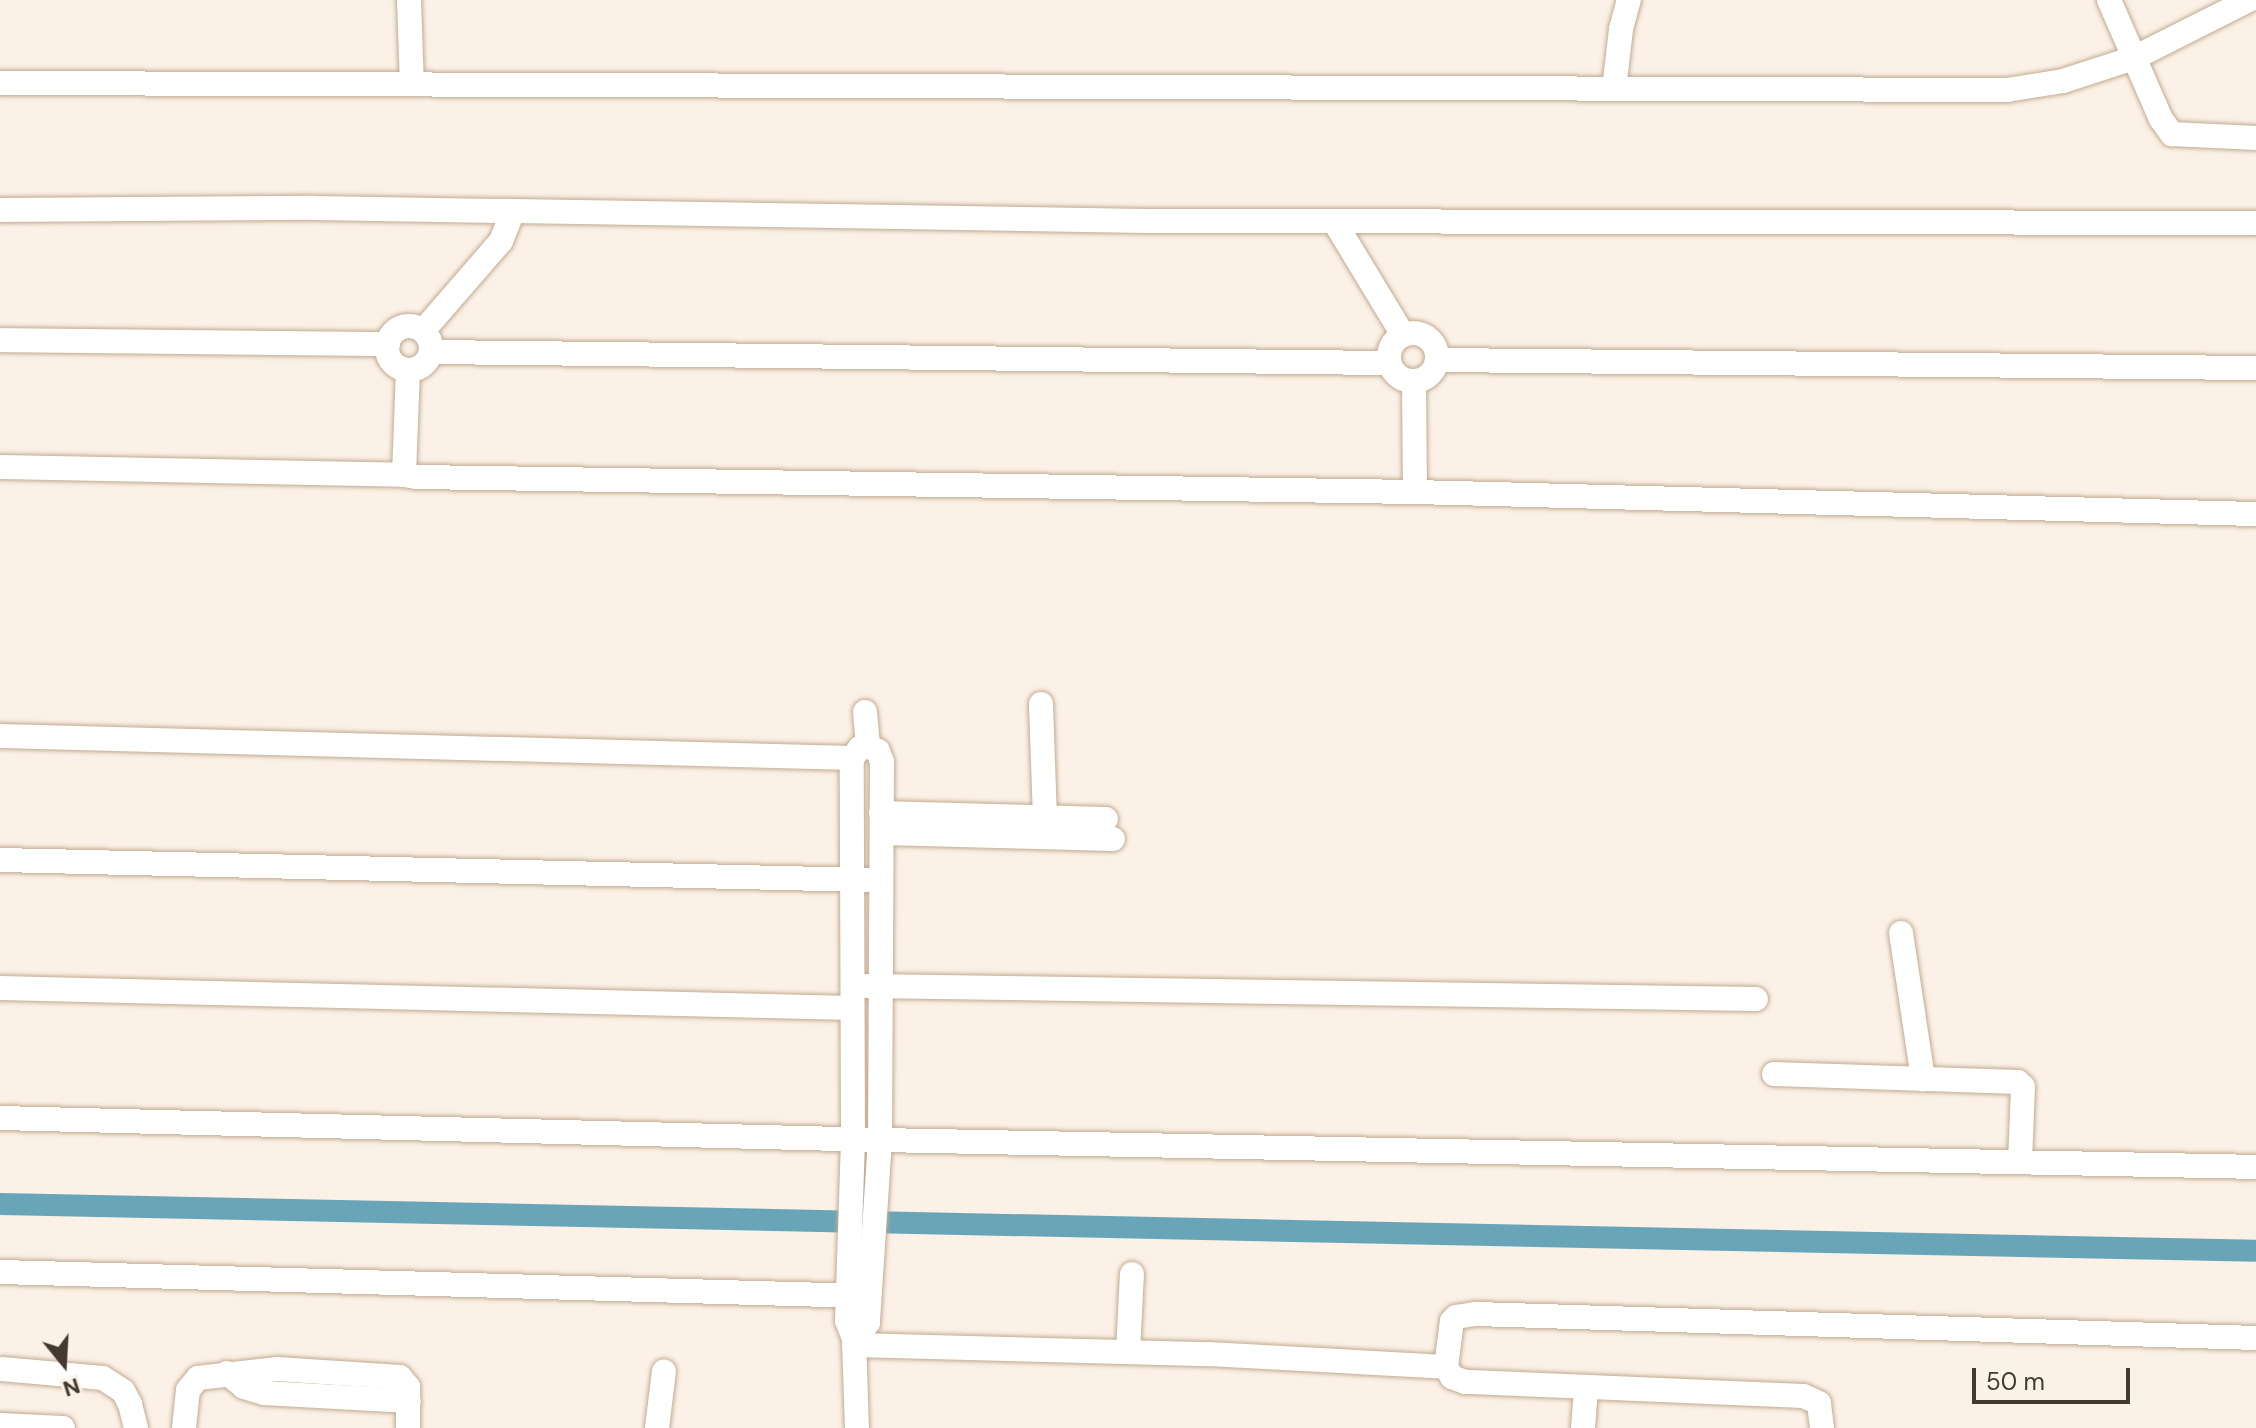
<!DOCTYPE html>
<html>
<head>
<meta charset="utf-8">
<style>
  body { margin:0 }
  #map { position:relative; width:2256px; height:1428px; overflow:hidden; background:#fbf1e6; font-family:"DM Sans",sans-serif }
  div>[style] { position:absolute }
  .canal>* { height:22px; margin:-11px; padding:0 11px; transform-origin:11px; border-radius:11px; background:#68a5b9 }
  .roads { filter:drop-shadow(0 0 2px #c2aa90) drop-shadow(0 0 2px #c2aa90) }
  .minor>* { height:24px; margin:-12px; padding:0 12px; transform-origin:12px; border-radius:12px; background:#fff }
  .minor>.ring { margin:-12px; padding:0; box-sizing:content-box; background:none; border:24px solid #fff; border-radius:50% }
  span { translate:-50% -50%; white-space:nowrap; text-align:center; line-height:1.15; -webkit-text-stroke:8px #fbf1e6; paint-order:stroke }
  .north { position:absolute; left:24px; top:1324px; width:80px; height:80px; -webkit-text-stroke:6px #fbf1e6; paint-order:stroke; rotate:162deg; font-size:22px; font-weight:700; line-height:32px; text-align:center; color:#43392e }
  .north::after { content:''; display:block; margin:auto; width:28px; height:36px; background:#43392e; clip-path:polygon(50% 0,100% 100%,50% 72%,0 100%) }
  .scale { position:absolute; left:1972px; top:1368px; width:158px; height:36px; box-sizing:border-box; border:4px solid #43392e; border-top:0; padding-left:10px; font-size:24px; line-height:28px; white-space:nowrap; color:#43392e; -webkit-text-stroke:6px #fbf1e6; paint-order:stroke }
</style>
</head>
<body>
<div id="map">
  <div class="canal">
    <div style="left:0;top:1204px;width:2256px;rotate:1.19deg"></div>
  </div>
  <div class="roads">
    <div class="minor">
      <div style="left:409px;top:0;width:84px;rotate:88deg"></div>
      <div style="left:2109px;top:0;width:130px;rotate:66.4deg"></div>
      <div style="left:2161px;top:119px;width:19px;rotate:54deg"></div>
      <div style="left:2172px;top:134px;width:84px;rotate:2.7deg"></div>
      <div style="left:0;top:83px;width:2007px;rotate:0.2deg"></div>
      <div style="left:2007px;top:90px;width:57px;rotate:-9.1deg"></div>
      <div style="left:2063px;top:81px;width:75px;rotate:-17.9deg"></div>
      <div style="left:2134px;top:58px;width:129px;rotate:-26.8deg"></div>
      <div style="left:1614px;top:89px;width:60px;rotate:-83.3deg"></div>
      <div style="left:1621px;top:29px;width:30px;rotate:-75deg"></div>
      <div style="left:0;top:210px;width:313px;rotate:-0.4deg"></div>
      <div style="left:313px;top:208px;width:835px;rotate:0.89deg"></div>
      <div style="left:1148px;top:221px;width:1108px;rotate:0.1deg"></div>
      <div style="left:1334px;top:221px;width:133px;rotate:58.8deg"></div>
      <div class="ring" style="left:387px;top:326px;width:20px;height:20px"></div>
      <div style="left:423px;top:331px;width:119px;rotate:-49.1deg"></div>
      <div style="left:501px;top:241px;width:29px;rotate:-68deg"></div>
      <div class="ring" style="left:1389px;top:333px;width:24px;height:24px"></div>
      <div style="left:0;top:340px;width:388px;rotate:0.6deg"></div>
      <div style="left:431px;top:352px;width:958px;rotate:0.66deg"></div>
      <div style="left:1437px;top:360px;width:819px;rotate:0.56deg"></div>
      <div style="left:408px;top:370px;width:105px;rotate:92.2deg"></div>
      <div style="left:404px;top:475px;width:12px;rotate:9deg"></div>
      <div style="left:416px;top:477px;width:999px;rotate:0.86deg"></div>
      <div style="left:1415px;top:492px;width:841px;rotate:1.5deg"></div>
      <div style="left:1414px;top:381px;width:111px;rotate:89.5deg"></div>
      <div style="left:0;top:467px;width:404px;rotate:1.1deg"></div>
      <div style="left:1041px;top:704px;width:112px;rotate:88deg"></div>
      <div style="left:865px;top:712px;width:34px;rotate:85deg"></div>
      <div style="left:0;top:736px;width:852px;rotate:1.48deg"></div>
      <div style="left:868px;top:746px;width:11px;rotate:27deg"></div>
      <div style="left:878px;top:751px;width:12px;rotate:70deg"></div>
      <div style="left:882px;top:762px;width:378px;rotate:90.3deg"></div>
      <div style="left:880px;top:1140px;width:183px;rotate:93.8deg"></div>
      <div style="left:868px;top:1323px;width:21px;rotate:131deg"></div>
      <div style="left:854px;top:1339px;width:19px;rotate:-111deg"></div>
      <div style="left:847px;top:1321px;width:183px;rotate:-88.1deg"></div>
      <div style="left:853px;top:1138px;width:380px;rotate:-90.2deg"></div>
      <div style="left:852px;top:758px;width:13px;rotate:-51deg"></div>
      <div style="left:860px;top:748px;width:8px;rotate:-14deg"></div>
      <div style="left:881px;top:813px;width:225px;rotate:1.5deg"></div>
      <div style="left:883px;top:833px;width:230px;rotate:1.5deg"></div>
      <div style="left:0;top:860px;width:867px;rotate:1.32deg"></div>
      <div style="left:1901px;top:933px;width:148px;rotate:81.4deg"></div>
      <div style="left:867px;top:986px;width:889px;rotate:0.84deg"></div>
      <div style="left:0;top:988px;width:852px;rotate:1.34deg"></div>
      <div style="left:1774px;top:1074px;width:244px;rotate:1.9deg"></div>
      <div style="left:2018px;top:1082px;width:7px;rotate:45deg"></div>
      <div style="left:2023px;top:1087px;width:74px;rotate:92.3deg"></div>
      <div style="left:0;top:1118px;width:880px;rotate:1.43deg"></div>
      <div style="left:880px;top:1140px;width:1376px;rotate:1.12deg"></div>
      <div style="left:0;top:1272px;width:865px;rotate:1.59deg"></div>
      <div style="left:854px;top:1339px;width:89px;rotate:88.1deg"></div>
      <div style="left:854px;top:1345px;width:354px;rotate:1.5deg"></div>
      <div style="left:1208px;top:1354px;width:238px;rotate:3.1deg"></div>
      <div style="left:1128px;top:1352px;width:78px;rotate:-87.1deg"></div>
      <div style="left:2px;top:1369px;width:101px;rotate:5.1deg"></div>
      <div style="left:103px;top:1378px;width:24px;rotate:33deg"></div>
      <div style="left:123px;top:1391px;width:15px;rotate:62deg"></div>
      <div style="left:130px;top:1404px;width:25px;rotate:76deg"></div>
      <div style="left:227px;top:1373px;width:22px;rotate:39deg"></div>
      <div style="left:244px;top:1387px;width:21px;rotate:17deg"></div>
      <div style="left:264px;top:1393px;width:145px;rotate:3.2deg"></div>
      <div style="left:0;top:1425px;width:63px;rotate:2.7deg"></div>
      <div style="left:184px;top:1428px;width:38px;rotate:-84deg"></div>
      <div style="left:188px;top:1390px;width:16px;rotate:-50deg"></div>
      <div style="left:198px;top:1378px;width:80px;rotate:-6.5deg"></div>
      <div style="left:277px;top:1369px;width:123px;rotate:3.7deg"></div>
      <div style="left:400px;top:1377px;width:13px;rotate:51deg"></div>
      <div style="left:408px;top:1387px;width:41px;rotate:90deg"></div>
      <div style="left:657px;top:1428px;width:57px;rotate:-83deg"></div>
      <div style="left:1583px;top:1428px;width:40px;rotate:-85.7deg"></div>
      <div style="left:1822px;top:1428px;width:25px;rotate:-97deg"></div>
      <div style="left:1819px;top:1403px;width:17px;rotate:-156deg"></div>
      <div style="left:1803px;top:1396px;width:338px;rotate:-177.6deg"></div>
      <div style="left:1465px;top:1382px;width:14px;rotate:-159deg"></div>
      <div style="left:1452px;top:1377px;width:12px;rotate:-121deg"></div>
      <div style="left:1446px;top:1367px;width:46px;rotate:-82.6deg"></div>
      <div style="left:1452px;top:1321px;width:6px;rotate:-45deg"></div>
      <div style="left:1456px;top:1317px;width:20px;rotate:-9deg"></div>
      <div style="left:1476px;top:1314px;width:780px;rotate:1.76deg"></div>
    </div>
  </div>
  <div class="north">N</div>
  <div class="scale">50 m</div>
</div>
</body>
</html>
